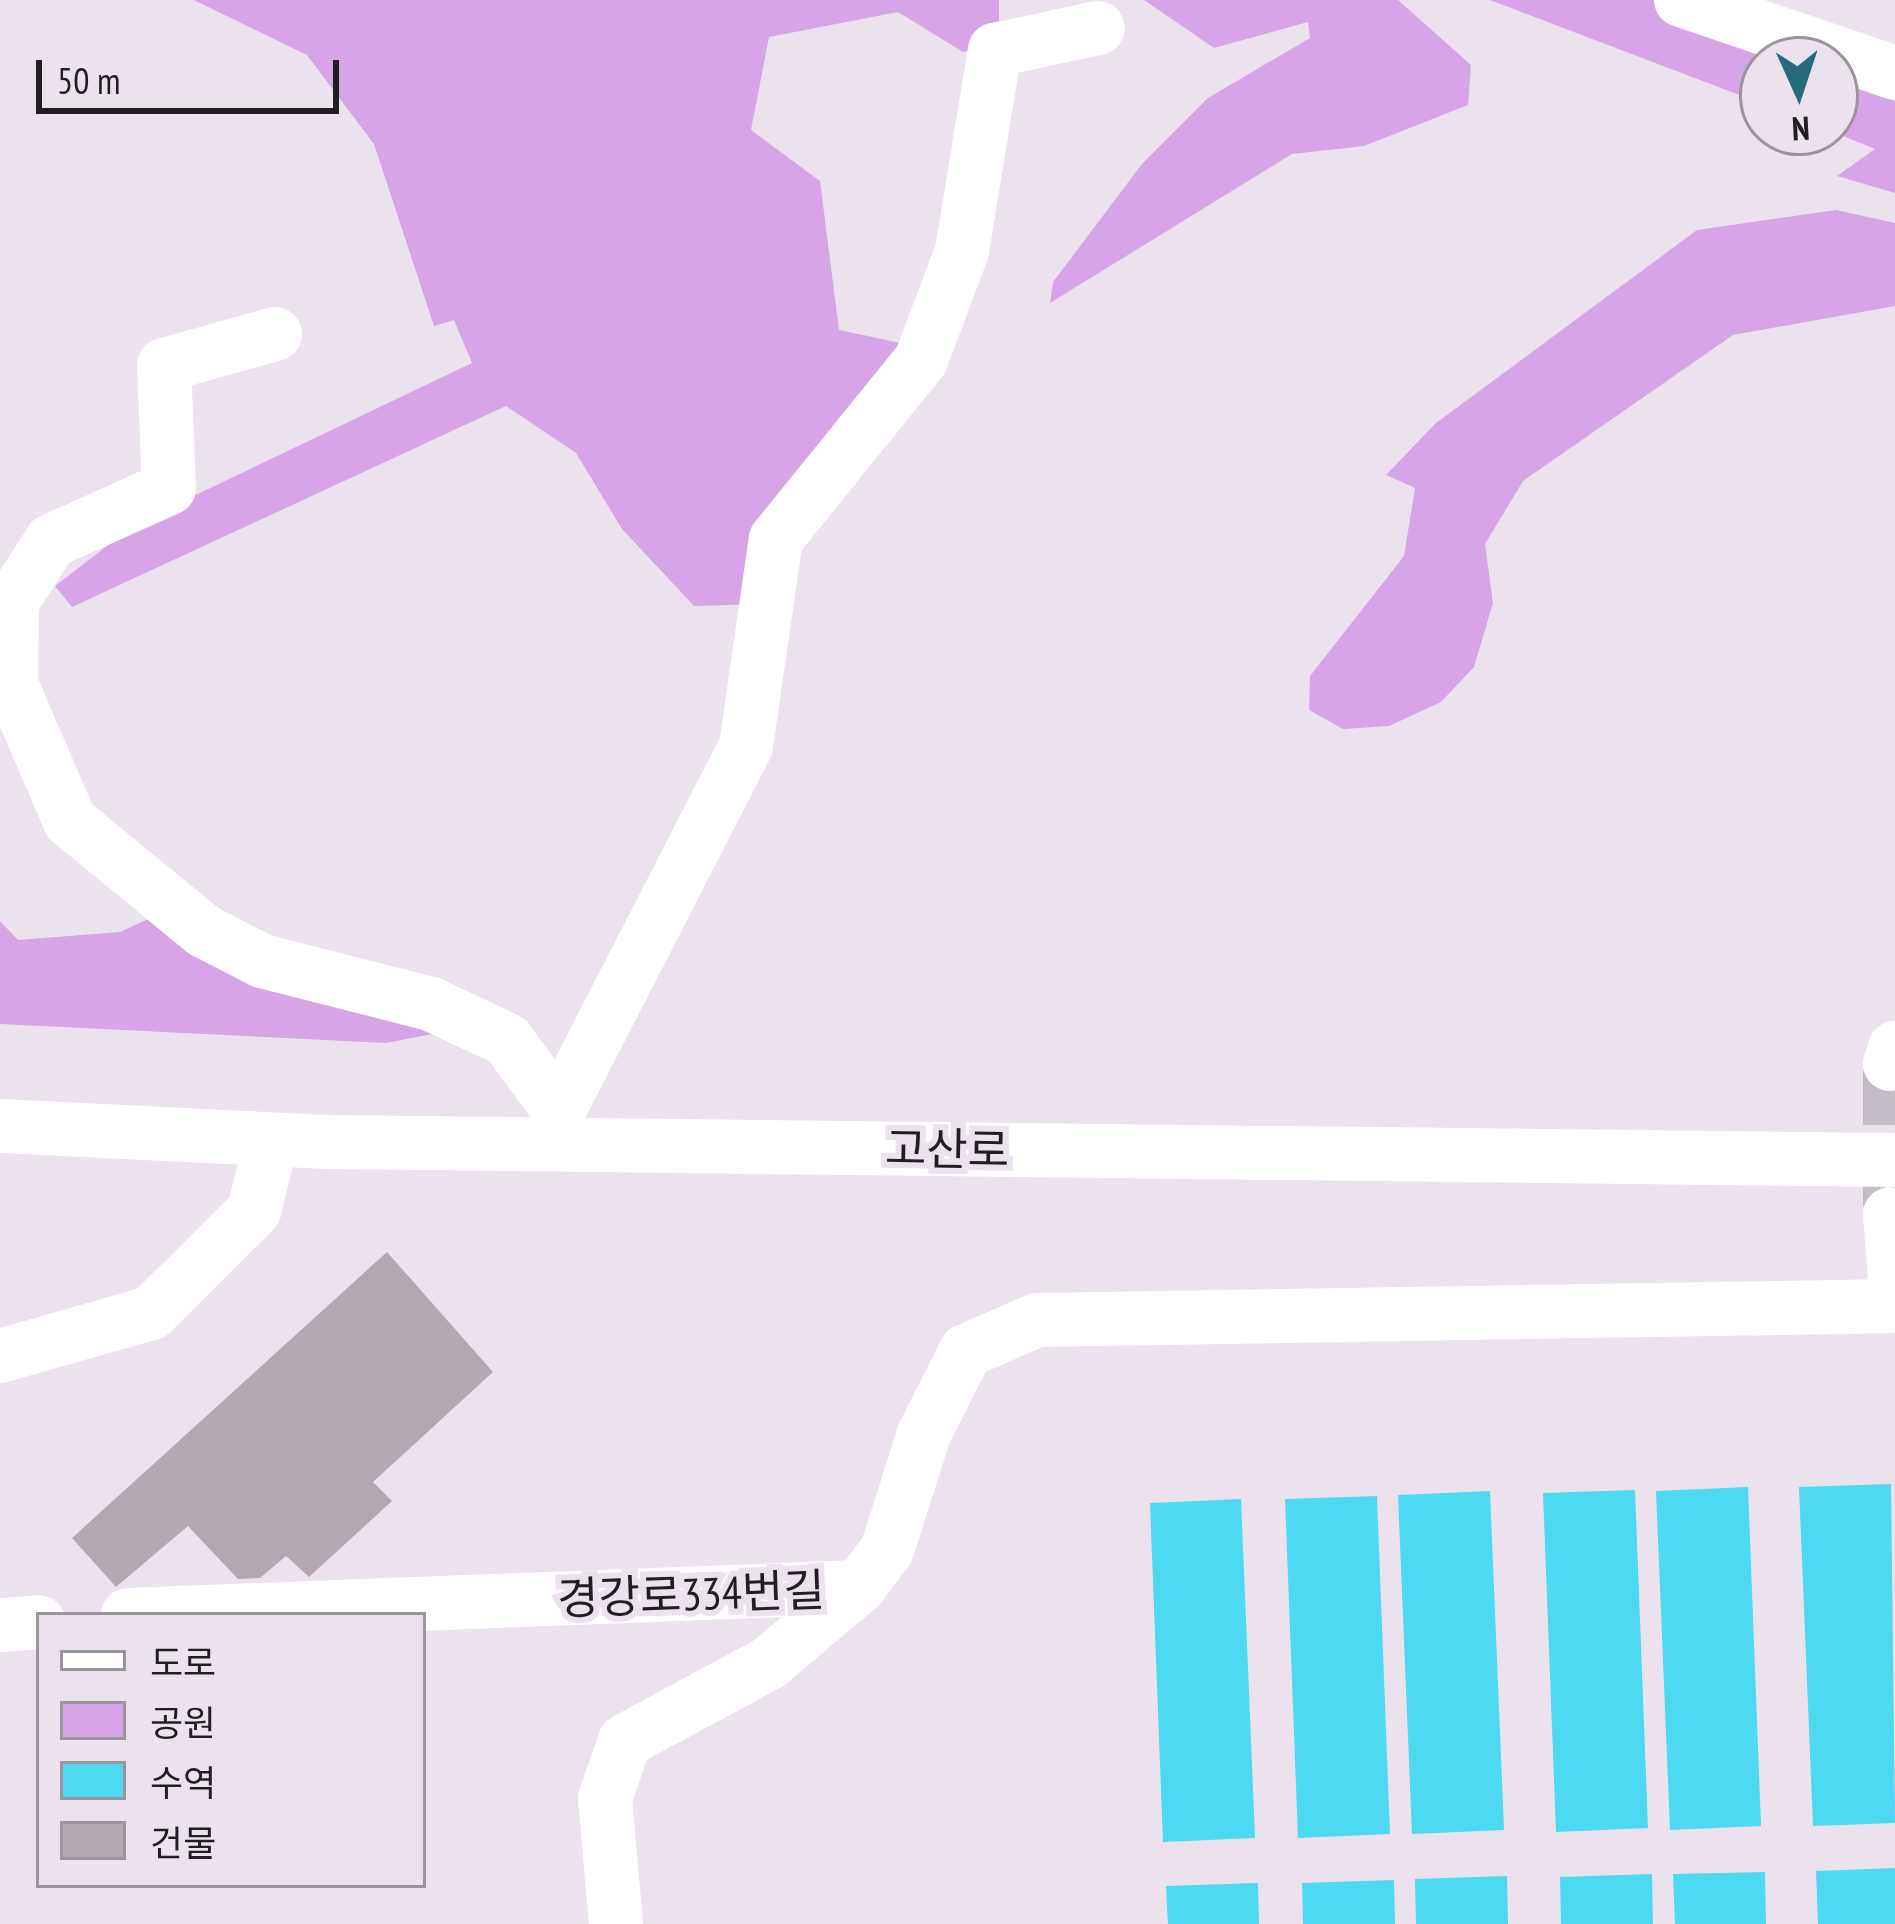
<!DOCTYPE html>
<html>
<head>
<meta charset="utf-8">
<style>
  body { margin:0 }
  #map { position:relative; width:1895px; height:1924px; overflow:hidden; background:#ebe2ee; font-family:"PT Sans Narrow","Noto Sans KR",sans-serif }
  div>[style] { position:absolute }
  .green>* { inset:0; background:#d6a4e7 }
  .water>* { inset:0; background:#4dd9f2 }
  .building>* { inset:0; background:#b3a8b2 }
  .minor-tunnel>* { height:54px; margin-top:-27px; transform-origin:0; background:repeating-linear-gradient(90deg,#c3bbc5 0 54px,transparent 0 81px) }
  .minor>* { height:54px; margin:-27px; padding:0 27px; transform-origin:27px; border-radius:27px; background:#fff }
  span { translate:-50% -50%; white-space:nowrap; text-align:center; line-height:1.15; -webkit-text-stroke:12px #ebe2ee; paint-order:stroke }
  .street-label { font-size:45px; color:#211e22 }
  .legend { position:absolute; left:36px; top:1612px; width:390px; height:276px; box-sizing:border-box; background:#ebe2ee; border:3px solid #9a949c; margin:0; padding:15px 21px; list-style:none; font-size:36px; color:#211e22 }
  .legend li { display:flex; align-items:center; gap:24px; height:60px }
  .legend b { width:60px; border:3px solid #9a949c }
  .north { position:absolute; left:1739px; top:36px; width:120px; height:120px; box-sizing:border-box; background:#ebe2ee; border:3px solid #9a949c; border-radius:50%; rotate:177deg; font-size:33px; font-weight:700; line-height:48px; text-align:center; color:#211e22 }
  .north::after { content:''; display:block; margin:auto; width:42px; height:54px; background:#276a7c; clip-path:polygon(50% 0,100% 100%,50% 72%,0 100%) }
  .scale { position:absolute; left:36px; top:60px; width:303px; height:54px; box-sizing:border-box; border:6px solid #211e22; border-top:0; padding-left:15px; font-size:36px; line-height:42px; white-space:nowrap; color:#211e22; -webkit-text-stroke:9px #ebe2ee; paint-order:stroke }
</style>
</head>
<body>
<div id="map">
  <div class="green">
    <div style="clip-path:polygon(194px 0,999px 0,999px 45px,963px 52px,898px 12px,769px 37px,751px 130px,820px 181px,839px 330px,924px 348px,760px 604px,694px 606px,622px 529px,576px 453px,506px 406px,72px 607px,55px 586px,137px 523px,472px 363px,454px 320px,434px 326px,374px 144px,307px 55px)"></div>
    <div style="clip-path:polygon(1144px 0,1398px 0,1471px 65px,1468px 105px,1364px 146px,1292px 154px,1050px 303px,1053px 282px,1142px 164px,1208px 98px,1310px 38px,1308px 22px,1214px 48px)"></div>
    <div style="clip-path:polygon(1490px 0,1730px 0,1787px 60px,1763px 60px,1763px 104px)"></div>
    <div style="clip-path:polygon(1835px 78px,1895px 101px,1895px 193px,1837px 176px,1875px 149px,1833px 132px)"></div>
    <div style="clip-path:polygon(1836px 210px,1895px 223px,1895px 306px,1733px 335px,1523px 481px,1485px 544px,1493px 603px,1474px 667px,1441px 702px,1389px 726px,1343px 729px,1309px 710px,1310px 676px,1404px 556px,1415px 488px,1386px 475px,1436px 423px,1697px 230px)"></div>
    <div style="clip-path:polygon(166px 911px,437px 1033px,386px 1043px,0 1024px,0 921px,18px 940px,120px 932px)"></div>
  </div>
  <div class="water">
    <div style="clip-path:polygon(1891px 1484px,1895px 1823px,1813px 1826px,1799px 1487px)"></div>
    <div style="clip-path:polygon(1748px 1487px,1761px 1826px,1670px 1830px,1656px 1491px)"></div>
    <div style="clip-path:polygon(1635px 1490px,1648px 1828px,1556px 1832px,1543px 1493px)"></div>
    <div style="clip-path:polygon(1490px 1491px,1504px 1830px,1412px 1834px,1398px 1495px)"></div>
    <div style="clip-path:polygon(1377px 1496px,1390px 1834px,1298px 1838px,1285px 1499px)"></div>
    <div style="clip-path:polygon(1241px 1499px,1255px 1838px,1163px 1842px,1150px 1503px)"></div>
    <div style="clip-path:polygon(1895px 1868px,1895px 1924px,1818px 1924px,1816px 1871px)"></div>
    <div style="clip-path:polygon(1765px 1872px,1766px 1924px,1675px 1924px,1673px 1874px)"></div>
    <div style="clip-path:polygon(1652px 1874px,1653px 1924px,1561px 1924px,1560px 1877px)"></div>
    <div style="clip-path:polygon(1507px 1876px,1508px 1924px,1416px 1924px,1415px 1879px)"></div>
    <div style="clip-path:polygon(1394px 1880px,1395px 1924px,1303px 1924px,1302px 1883px)"></div>
    <div style="clip-path:polygon(1258px 1883px,1259px 1924px,1168px 1924px,1166px 1886px)"></div>
  </div>
  <div class="building">
    <div style="clip-path:polygon(387px 1252px,493px 1372px,373px 1482px,392px 1501px,309px 1577px,286px 1556px,260px 1578px,238px 1579px,188px 1526px,116px 1587px,72px 1538px)"></div>
  </div>
  <div class="minor-tunnel">
    <div style="left:1890px;top:1206px;width:142px;rotate:-90deg"></div>
  </div>
  <div class="minor">
    <div style="left:1681px;top:0;width:226px;rotate:18.8deg"></div>
    <div style="left:275px;top:334px;width:115px;rotate:164.4deg"></div>
    <div style="left:164px;top:365px;width:123px;rotate:87.7deg"></div>
    <div style="left:169px;top:488px;width:129px;rotate:155.8deg"></div>
    <div style="left:51px;top:541px;width:72px;rotate:122.6deg"></div>
    <div style="left:12px;top:602px;width:82px;rotate:90.7deg"></div>
    <div style="left:11px;top:684px;width:149px;rotate:66.7deg"></div>
    <div style="left:70px;top:821px;width:173px;rotate:39.4deg"></div>
    <div style="left:204px;top:931px;width:65px;rotate:27.3deg"></div>
    <div style="left:262px;top:961px;width:174px;rotate:14.3deg"></div>
    <div style="left:431px;top:1004px;width:84px;rotate:25.3deg"></div>
    <div style="left:507px;top:1040px;width:87px;rotate:53.4deg"></div>
    <div style="left:559px;top:1110px;width:409px;rotate:-62.8deg"></div>
    <div style="left:746px;top:746px;width:209px;rotate:-81.8deg"></div>
    <div style="left:776px;top:539px;width:230px;rotate:-51deg"></div>
    <div style="left:921px;top:360px;width:116px;rotate:-69.4deg"></div>
    <div style="left:962px;top:251px;width:204px;rotate:-80.7deg"></div>
    <div style="left:995px;top:50px;width:105px;rotate:-12.1deg"></div>
    <div style="left:1890px;top:1064px;width:17px;rotate:-73deg"></div>
    <div style="left:0;top:1126px;width:327px;rotate:2.8deg"></div>
    <div style="left:327px;top:1142px;width:1568px;rotate:0.66deg"></div>
    <div style="left:1890px;top:1214px;width:65px;rotate:85.6deg"></div>
    <div style="left:0;top:1356px;width:157px;rotate:-15.9deg"></div>
    <div style="left:151px;top:1313px;width:145px;rotate:-44.7deg"></div>
    <div style="left:254px;top:1211px;width:72px;rotate:-76.3deg"></div>
    <div style="left:859px;top:1587px;width:46px;rotate:-52.9deg"></div>
    <div style="left:887px;top:1550px;width:122px;rotate:-72.3deg"></div>
    <div style="left:924px;top:1434px;width:93px;rotate:-63.2deg"></div>
    <div style="left:966px;top:1351px;width:77px;rotate:-23.6deg"></div>
    <div style="left:1037px;top:1320px;width:858px;rotate:-0.93deg"></div>
    <div style="left:128px;top:1615px;width:732px;rotate:-2.19deg"></div>
    <div style="left:859px;top:1587px;width:118px;rotate:139.8deg"></div>
    <div style="left:769px;top:1663px;width:164px;rotate:151.6deg"></div>
    <div style="left:625px;top:1741px;width:60px;rotate:109.3deg"></div>
    <div style="left:605px;top:1798px;width:126px;rotate:85deg"></div>
    <div style="left:0;top:1625px;width:39px;rotate:-4deg"></div>
  </div>
  <div class="street-label">
    <span style="left:947px;top:1149px;rotate:1deg">고산로</span>
    <span style="left:691px;top:1594px;rotate:-2deg">경강로334번길</span>
  </div>
  <ul class="legend">
  <li><b style="height:15px;background:#fff"></b>도로</li>
  <li><b style="height:33px;background:#d6a4e7"></b>공원</li>
  <li><b style="height:33px;background:#4dd9f2"></b>수역</li>
  <li><b style="height:33px;background:#b3a8b2"></b>건물</li>
  </ul>
  <div class="north">N</div>
  <div class="scale">50 m</div>
</div>
</body>
</html>
